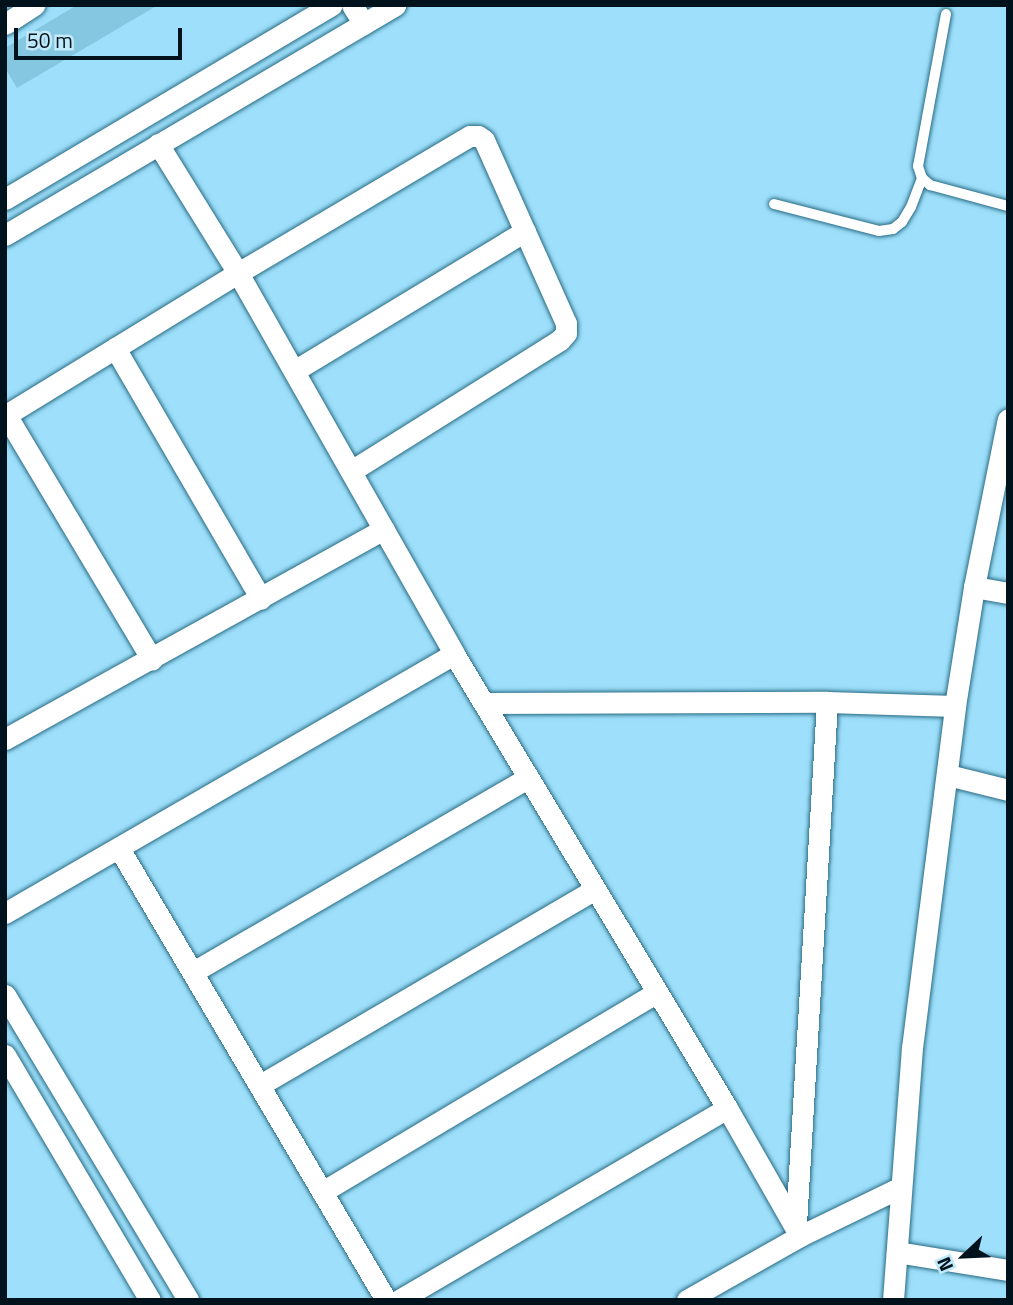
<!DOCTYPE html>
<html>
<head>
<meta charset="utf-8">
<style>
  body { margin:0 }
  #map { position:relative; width:1013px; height:1305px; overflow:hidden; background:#9ee0fb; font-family:"Titillium Web",sans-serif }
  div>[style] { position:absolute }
  .building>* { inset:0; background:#85c6e1 }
  .roads { filter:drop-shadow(0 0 2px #296b84) drop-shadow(0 0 2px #296b84) }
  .service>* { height:10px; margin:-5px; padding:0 5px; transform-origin:5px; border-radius:5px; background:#fff }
  .minor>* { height:21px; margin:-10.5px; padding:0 10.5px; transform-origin:10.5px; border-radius:10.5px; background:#fff }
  span { translate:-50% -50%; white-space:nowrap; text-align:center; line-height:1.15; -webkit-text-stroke:7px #c2e9f9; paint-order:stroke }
  .frame { position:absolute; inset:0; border:7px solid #00131d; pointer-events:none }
  .north { position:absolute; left:929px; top:1221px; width:70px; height:70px; -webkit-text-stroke:5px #c2e9f9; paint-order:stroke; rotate:247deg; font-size:19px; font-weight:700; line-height:28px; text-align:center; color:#00131d }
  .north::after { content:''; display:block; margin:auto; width:24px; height:32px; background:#00131d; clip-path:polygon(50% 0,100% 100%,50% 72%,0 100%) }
  .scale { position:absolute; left:14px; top:28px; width:168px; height:32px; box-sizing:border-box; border:4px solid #00131d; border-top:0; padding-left:9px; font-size:21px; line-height:24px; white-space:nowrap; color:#00131d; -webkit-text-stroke:5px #c2e9f9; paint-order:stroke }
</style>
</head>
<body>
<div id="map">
  <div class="building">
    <div style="clip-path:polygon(77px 5px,158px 5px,17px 88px,5px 68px,5px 48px)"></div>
  </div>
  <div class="roads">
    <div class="service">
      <div style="left:946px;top:14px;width:155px;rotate:100.4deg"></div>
      <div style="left:918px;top:166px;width:13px;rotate:72deg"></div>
      <div style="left:922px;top:178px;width:11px;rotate:41deg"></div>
      <div style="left:930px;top:185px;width:81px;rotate:15.1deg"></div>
      <div style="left:774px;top:204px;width:108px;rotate:14.4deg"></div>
      <div style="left:879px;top:231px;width:14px;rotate:-8deg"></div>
      <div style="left:893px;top:229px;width:11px;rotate:-38deg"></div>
      <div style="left:902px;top:222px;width:17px;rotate:-59deg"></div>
      <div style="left:911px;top:207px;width:31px;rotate:-69deg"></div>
    </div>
    <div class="minor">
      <div style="left:352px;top:5px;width:22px;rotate:58deg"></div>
      <div style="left:5px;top:24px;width:35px;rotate:-33deg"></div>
      <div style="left:158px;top:144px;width:152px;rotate:58.2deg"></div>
      <div style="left:238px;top:273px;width:438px;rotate:60.4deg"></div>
      <div style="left:454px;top:654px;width:530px;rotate:58.98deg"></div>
      <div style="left:727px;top:1108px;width:147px;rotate:60.3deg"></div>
      <div style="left:5px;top:199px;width:380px;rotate:-30.7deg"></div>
      <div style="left:5px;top:235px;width:453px;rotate:-30.5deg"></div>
      <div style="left:115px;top:348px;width:290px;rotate:59.8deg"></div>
      <div style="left:294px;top:371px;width:270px;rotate:-31.2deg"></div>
      <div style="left:5px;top:413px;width:287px;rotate:59.2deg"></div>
      <div style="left:6px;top:415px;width:272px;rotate:-31.5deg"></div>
      <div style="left:238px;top:273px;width:269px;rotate:-30.6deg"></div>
      <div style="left:470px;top:136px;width:8px"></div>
      <div style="left:478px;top:136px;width:7px;rotate:34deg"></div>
      <div style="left:484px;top:140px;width:201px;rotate:65.9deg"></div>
      <div style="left:566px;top:323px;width:10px;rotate:90deg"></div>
      <div style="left:566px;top:333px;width:9px;rotate:131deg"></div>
      <div style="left:560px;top:340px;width:247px;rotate:147.9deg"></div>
      <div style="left:974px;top:587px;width:35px;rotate:10deg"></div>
      <div style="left:484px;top:703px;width:343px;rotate:-0.2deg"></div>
      <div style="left:827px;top:702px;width:128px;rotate:1.8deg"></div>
      <div style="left:5px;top:739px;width:433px;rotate:-29deg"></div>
      <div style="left:948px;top:775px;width:62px;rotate:14deg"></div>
      <div style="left:120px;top:850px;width:523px;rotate:59.41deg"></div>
      <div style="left:5px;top:913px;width:518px;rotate:-29.98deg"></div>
      <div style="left:193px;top:972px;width:387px;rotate:-30.1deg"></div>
      <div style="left:5px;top:995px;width:356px;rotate:59deg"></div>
      <div style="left:5px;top:1055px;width:285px;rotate:59.4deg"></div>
      <div style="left:260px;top:1085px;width:388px;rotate:-30.3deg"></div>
      <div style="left:322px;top:1192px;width:390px;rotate:-30.8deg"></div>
      <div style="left:796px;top:1224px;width:523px;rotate:-86.6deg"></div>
      <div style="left:897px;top:1252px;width:112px;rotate:9.2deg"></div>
      <div style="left:399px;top:1300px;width:380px;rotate:-30.3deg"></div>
      <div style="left:687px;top:1300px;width:130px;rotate:-29.5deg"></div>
      <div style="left:800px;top:1236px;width:110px;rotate:-25.9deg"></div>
      <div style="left:893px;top:1300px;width:253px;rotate:-85.7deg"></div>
      <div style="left:912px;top:1048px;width:345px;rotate:-82.8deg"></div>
      <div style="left:955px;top:706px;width:121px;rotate:-80.9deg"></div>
      <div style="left:974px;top:587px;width:171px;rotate:-78.6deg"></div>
    </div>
  </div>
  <div class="frame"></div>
  <div class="north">N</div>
  <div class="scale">50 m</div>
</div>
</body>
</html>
